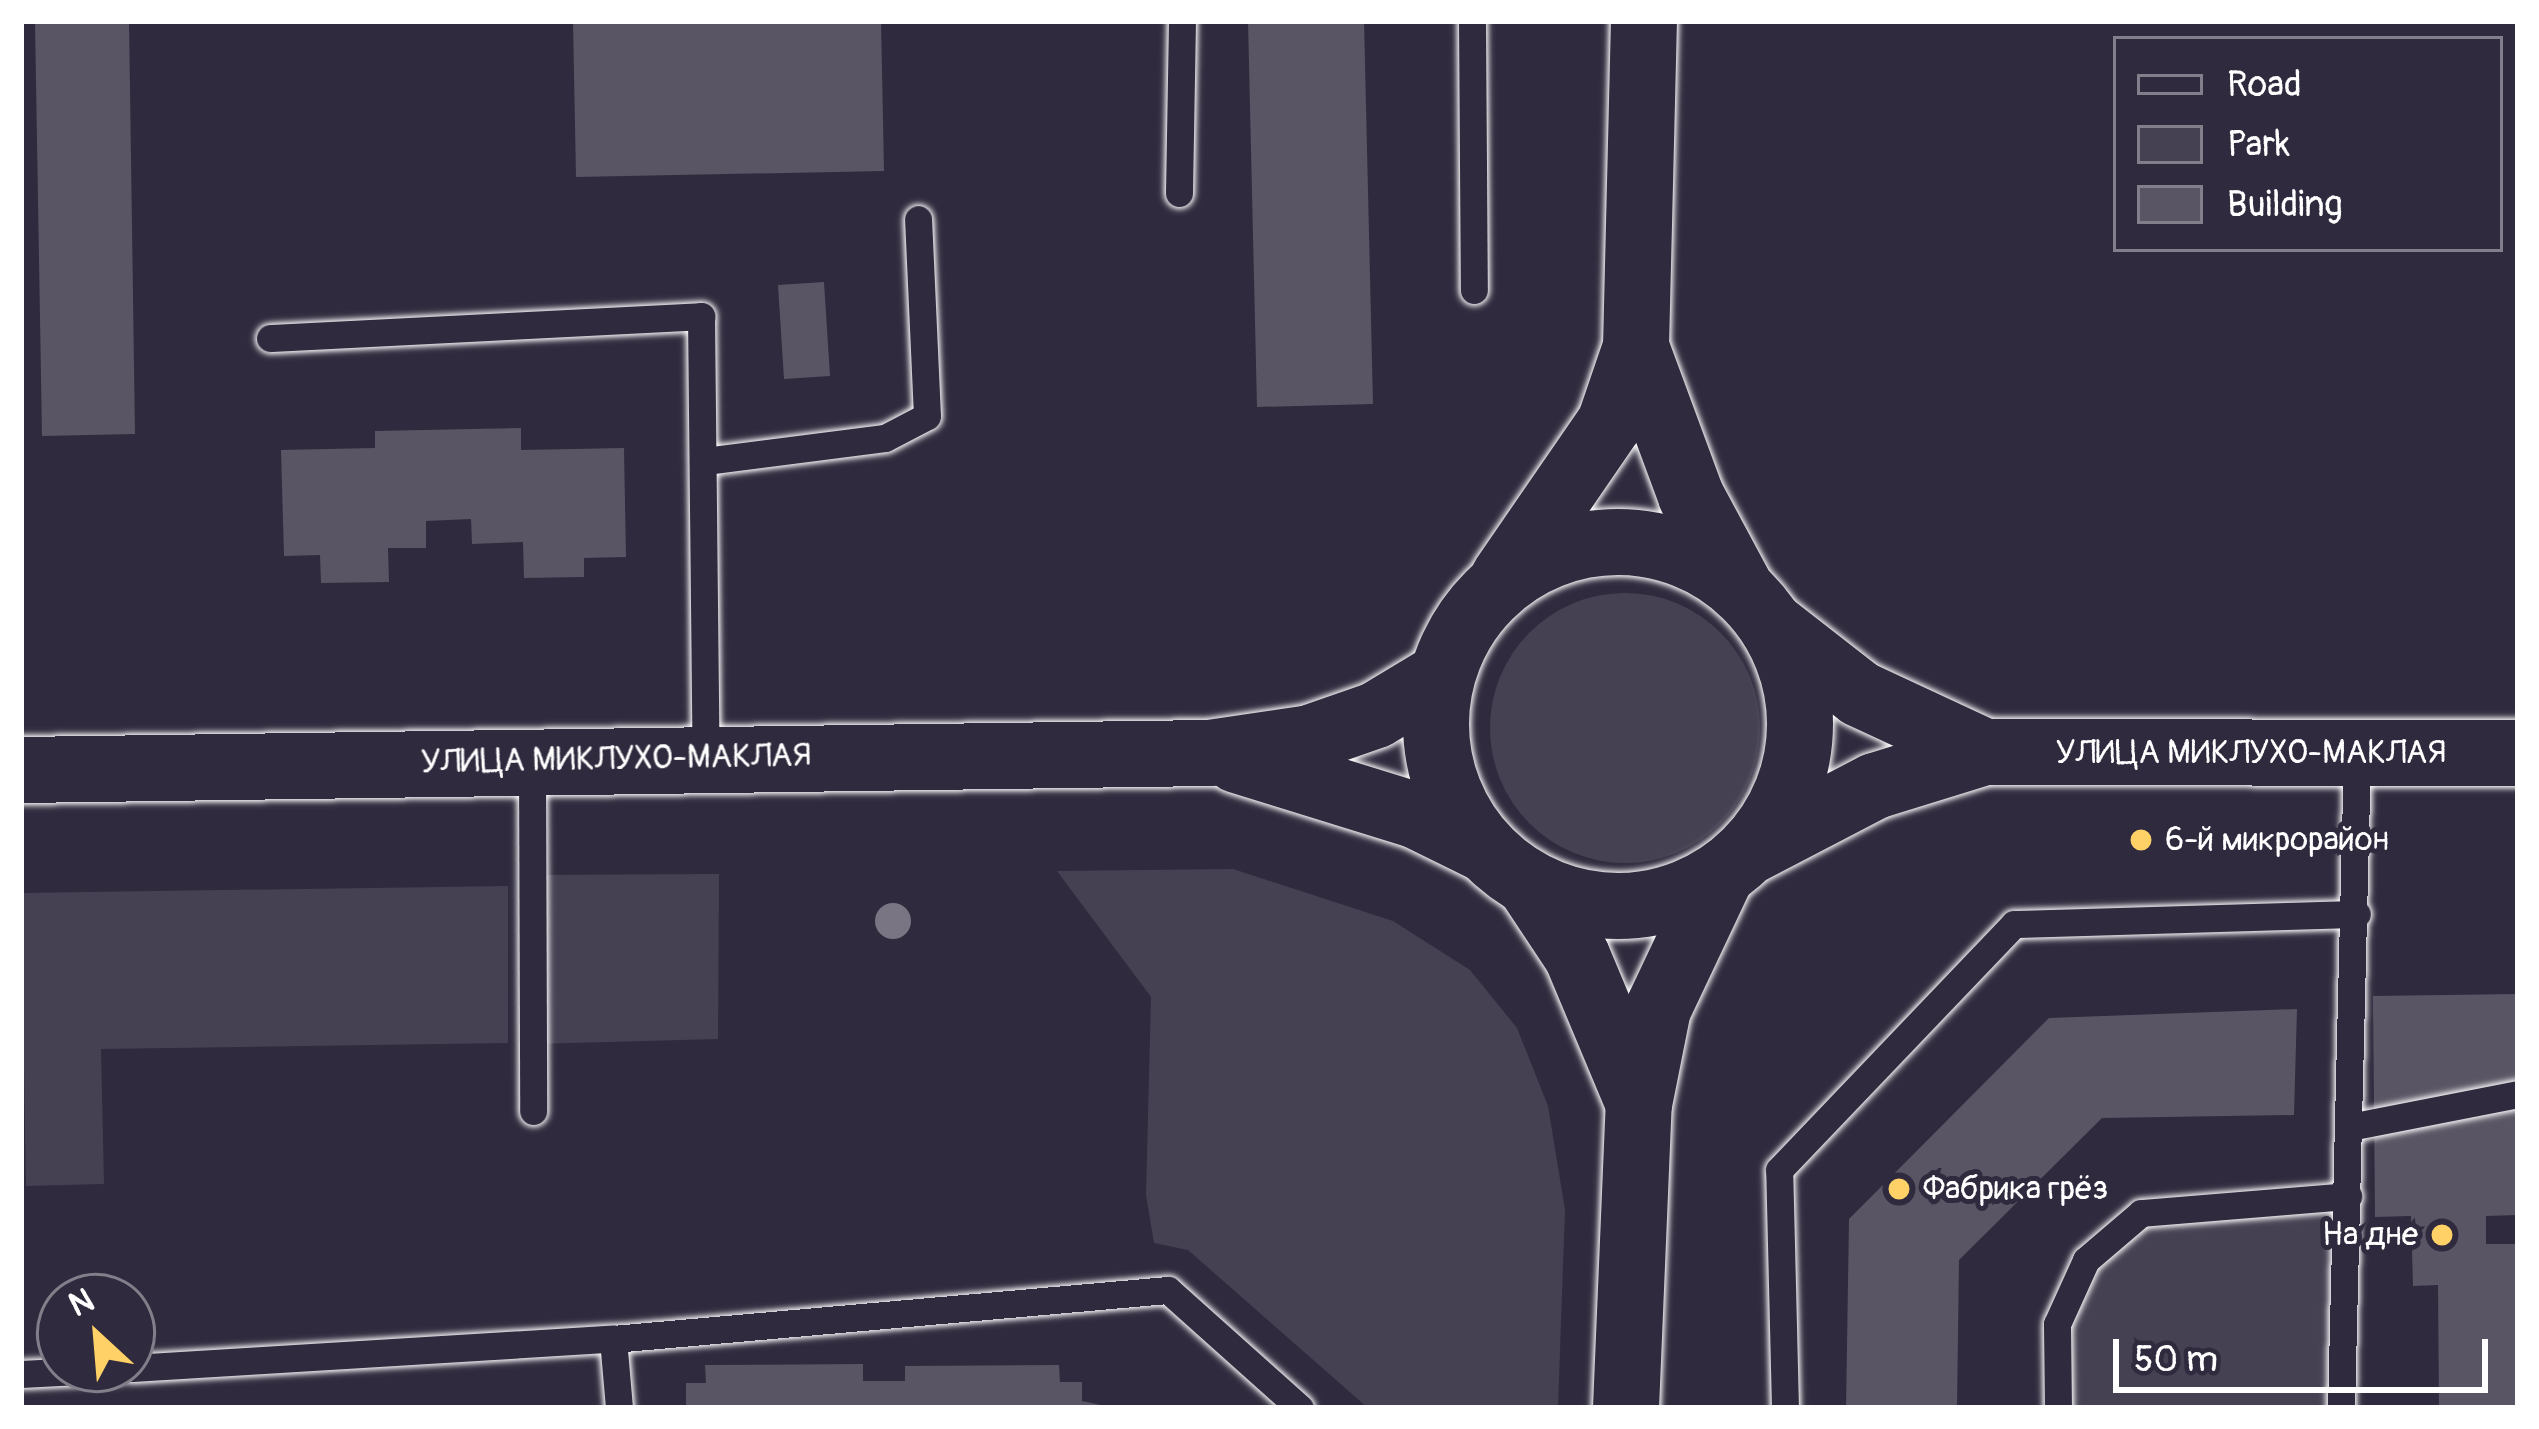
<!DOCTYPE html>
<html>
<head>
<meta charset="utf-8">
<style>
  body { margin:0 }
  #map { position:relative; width:2539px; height:1429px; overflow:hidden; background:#2f2a3d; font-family:Pangolin,sans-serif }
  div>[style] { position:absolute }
  .green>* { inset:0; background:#464152 }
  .round { border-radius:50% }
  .building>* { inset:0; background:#595564 }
  .roads { filter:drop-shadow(0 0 3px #fff) drop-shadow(0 0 3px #fff) }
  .lane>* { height:27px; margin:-13.5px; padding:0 13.5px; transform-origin:13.5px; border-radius:13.5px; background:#2f2a3d }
  .secondary>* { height:66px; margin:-33px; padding:0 33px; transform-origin:33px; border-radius:33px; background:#2f2a3d }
  .secondary>.ring { margin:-33px; padding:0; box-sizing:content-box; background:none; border:66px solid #2f2a3d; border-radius:50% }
  .trees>* { width:36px; height:36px; margin:-18px; border-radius:50%; background:#797582 }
  .dots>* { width:33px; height:33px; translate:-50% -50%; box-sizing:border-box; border:6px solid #2f2a3d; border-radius:50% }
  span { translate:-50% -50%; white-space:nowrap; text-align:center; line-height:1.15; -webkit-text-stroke:10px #2f2a3d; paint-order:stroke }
  .street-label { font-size:33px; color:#fff }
  .poi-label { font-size:33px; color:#fff }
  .left { translate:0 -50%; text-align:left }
  .right { translate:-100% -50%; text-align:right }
  .frame { position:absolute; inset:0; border:24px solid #fff; pointer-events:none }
  .legend { position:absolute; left:2113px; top:36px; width:390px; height:216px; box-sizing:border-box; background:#2f2a3d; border:3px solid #827f8b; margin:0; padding:15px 21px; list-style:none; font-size:36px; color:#fff }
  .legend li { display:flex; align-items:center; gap:24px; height:60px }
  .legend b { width:60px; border:3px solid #827f8b }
  .north { position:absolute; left:36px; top:1273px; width:120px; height:120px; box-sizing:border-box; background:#2f2a3d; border:3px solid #827f8b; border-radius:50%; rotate:334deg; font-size:33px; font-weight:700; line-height:48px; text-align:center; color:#fff }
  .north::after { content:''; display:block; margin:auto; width:42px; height:54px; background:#ffd166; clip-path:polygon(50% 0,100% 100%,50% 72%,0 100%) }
  .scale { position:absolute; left:2113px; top:1339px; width:375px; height:54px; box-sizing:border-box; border:6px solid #fff; border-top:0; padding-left:15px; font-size:36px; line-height:42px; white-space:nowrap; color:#fff; -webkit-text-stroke:9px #2f2a3d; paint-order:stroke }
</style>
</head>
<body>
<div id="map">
  <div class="green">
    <div class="round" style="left:1490px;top:593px;width:270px;height:270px"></div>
    <div style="clip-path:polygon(1233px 869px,1393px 921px,1470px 970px,1517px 1028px,1548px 1106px,1565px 1210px,1558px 1408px,1368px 1408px,1188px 1250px,1154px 1243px,1146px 1195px,1151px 997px,1057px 871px)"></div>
    <div style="clip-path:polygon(719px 874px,718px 1039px,534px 1044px,534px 875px)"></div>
    <div style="clip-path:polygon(508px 886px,508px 1043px,101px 1049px,104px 1184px,26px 1186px,21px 893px)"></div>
    <div style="clip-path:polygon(2348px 1196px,2341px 1408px,2058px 1408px,2057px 1324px,2086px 1260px,2141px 1213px)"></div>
  </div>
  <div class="building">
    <div style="clip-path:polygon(35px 21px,129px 21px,135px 434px,42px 436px)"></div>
    <div style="clip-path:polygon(573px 21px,881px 21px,884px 171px,576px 177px)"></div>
    <div style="clip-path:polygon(1248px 21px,1364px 21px,1373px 404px,1257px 407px)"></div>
    <div style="clip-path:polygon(824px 282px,830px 376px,784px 379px,778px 285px)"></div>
    <div style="clip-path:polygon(521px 428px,521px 450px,624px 448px,626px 557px,584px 558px,584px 577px,524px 578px,523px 542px,472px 544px,471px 519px,426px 521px,426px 548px,388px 548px,389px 582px,321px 583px,320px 555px,284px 556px,281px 450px,375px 448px,375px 431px)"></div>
    <div style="clip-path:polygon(2518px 994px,2518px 1215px,2486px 1216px,2486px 1244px,2518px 1244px,2518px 1408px,2439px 1408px,2438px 1285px,2413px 1286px,2411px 1216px,2375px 1217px,2373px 996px)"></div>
    <div style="clip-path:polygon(2297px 1009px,2294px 1115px,2102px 1118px,1959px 1260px,1957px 1408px,1846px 1408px,1849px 1219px,2049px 1018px)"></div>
    <div style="clip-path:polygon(863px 1364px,863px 1381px,905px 1381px,905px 1366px,1059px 1365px,1060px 1382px,1082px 1382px,1082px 1401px,1115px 1408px,686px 1408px,686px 1383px,706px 1383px,705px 1365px)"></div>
  </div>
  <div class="roads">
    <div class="lane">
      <div style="left:1472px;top:21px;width:269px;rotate:89.6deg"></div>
      <div style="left:1179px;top:193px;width:172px;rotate:-89deg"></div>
      <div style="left:270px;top:338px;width:432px;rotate:-2.9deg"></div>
      <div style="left:701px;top:316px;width:441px;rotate:89.4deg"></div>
      <div style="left:705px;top:461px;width:181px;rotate:-7.3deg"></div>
      <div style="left:885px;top:438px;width:47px;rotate:-27.6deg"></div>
      <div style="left:927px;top:416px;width:197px;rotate:-92.6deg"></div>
      <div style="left:532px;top:763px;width:348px;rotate:89.8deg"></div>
      <div style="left:2350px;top:1127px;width:171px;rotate:-11.1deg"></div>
      <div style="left:613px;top:1339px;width:69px;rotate:85deg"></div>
      <div style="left:132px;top:1368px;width:482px;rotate:-3.5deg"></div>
      <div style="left:613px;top:1339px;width:557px;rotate:-5.05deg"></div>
      <div style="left:1168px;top:1290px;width:177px;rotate:41.8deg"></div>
      <div style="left:21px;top:1374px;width:96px;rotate:-3deg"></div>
      <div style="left:1785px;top:1408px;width:238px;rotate:-91.4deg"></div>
      <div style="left:1779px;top:1170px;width:340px;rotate:-46.3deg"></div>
      <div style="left:2014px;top:924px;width:343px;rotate:-1.7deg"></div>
      <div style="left:2058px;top:1408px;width:84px;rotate:-90.7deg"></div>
      <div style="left:2057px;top:1324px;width:70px;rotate:-65.6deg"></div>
      <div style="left:2086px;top:1260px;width:72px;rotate:-40.5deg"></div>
      <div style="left:2141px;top:1213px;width:208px;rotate:-4.7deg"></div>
      <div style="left:2341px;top:1408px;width:653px;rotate:-88.6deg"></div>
    </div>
    <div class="secondary">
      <div style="left:1636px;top:347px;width:159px;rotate:69.7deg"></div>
      <div style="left:1691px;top:496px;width:101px;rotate:61.7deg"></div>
      <div class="ring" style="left:1436px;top:542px;width:298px;height:298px"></div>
      <div style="left:1504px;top:577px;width:187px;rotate:-55.5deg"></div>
      <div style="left:1610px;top:423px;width:80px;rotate:-71.1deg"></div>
      <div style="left:1636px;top:347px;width:326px;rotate:-88.6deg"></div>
      <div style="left:1774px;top:627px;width:109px;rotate:37.9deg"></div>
      <div style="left:1860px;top:694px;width:138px;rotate:24.9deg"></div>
      <div style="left:1237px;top:760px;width:186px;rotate:17.2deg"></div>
      <div style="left:1415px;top:815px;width:77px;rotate:26.2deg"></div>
      <div style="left:21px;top:770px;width:1189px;rotate:-0.82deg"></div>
      <div style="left:1210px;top:753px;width:101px;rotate:-8.5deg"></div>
      <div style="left:1310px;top:738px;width:70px;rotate:-19.2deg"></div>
      <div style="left:1376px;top:715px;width:76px;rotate:-31deg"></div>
      <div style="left:1752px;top:850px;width:139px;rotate:-27.5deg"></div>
      <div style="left:1875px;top:786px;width:115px;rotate:-17.2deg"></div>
      <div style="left:1985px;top:752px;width:533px;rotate:0.11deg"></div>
      <div style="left:1530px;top:885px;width:85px;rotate:56.5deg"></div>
      <div style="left:1577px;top:956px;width:160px;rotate:67.3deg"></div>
      <div style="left:1626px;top:1408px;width:304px;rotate:-87.6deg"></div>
      <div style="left:1639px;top:1104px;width:97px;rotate:-78.7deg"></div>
      <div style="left:1658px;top:1009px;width:147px;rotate:-64.7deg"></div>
    </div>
  </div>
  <div class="trees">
    <div style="left:893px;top:921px"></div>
  </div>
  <div class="dots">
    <div style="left:2141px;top:840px;background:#ffd166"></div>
    <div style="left:1899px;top:1189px;background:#ffd166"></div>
    <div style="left:2442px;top:1235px;background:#ffd166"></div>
  </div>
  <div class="street-label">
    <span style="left:2251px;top:753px">УЛИЦА МИКЛУХО-МАКЛАЯ</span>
    <span style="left:616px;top:759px;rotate:-1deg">УЛИЦА МИКЛУХО-МАКЛАЯ</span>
  </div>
  <div class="poi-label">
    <span class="left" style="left:2165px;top:840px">6-й микрорайон</span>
    <span class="left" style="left:1923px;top:1189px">Фабрика грёз</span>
    <span class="right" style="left:2418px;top:1235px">На дне</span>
  </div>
  <div class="frame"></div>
  <ul class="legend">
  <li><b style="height:15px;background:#2f2a3d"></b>Road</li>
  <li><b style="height:33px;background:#464152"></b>Park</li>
  <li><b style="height:33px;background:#595564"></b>Building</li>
  </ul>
  <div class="north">N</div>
  <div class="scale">50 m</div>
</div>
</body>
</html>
